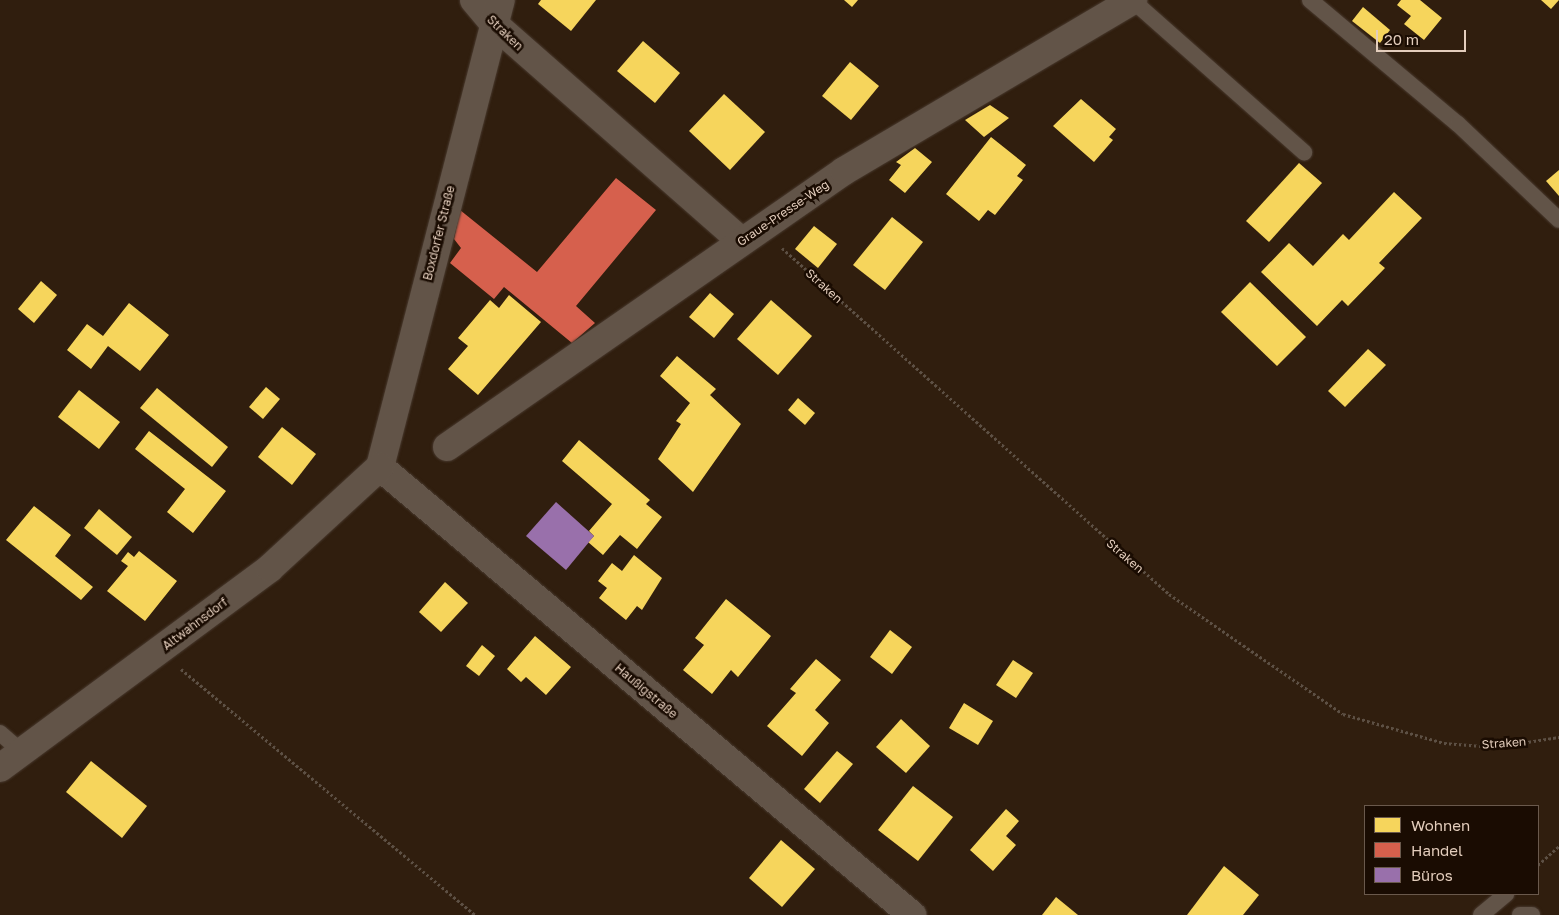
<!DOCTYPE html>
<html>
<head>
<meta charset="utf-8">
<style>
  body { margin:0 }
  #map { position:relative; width:1559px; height:915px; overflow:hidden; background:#301e0e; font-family:"Golos Text",sans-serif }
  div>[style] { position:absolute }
  .homes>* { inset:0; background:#f6d55c }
  .shops>* { inset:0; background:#d6604d }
  .offices>* { inset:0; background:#9970ab }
  .path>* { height:3px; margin-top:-1.5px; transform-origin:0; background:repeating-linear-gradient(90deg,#5d5044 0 2.5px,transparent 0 5px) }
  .roads { filter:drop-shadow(0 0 1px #493a2f) drop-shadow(0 0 1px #493a2f) }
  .lane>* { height:16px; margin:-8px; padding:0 8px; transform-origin:8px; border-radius:8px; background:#625448 }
  .street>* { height:28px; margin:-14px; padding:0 14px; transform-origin:14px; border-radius:14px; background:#625448 }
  span { translate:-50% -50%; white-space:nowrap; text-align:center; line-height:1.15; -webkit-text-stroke:5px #1a0c02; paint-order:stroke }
  .street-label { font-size:12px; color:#e3cdbc }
  .legend { position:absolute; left:1364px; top:805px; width:175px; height:90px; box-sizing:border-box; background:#1a0c02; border:1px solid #6a594c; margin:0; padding:6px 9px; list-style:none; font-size:15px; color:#e3cdbc }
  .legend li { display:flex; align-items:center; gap:10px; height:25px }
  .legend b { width:25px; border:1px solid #6a594c }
  .scale { position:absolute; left:1376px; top:30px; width:90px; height:22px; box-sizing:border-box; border:2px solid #e3cdbc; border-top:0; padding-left:6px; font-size:15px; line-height:18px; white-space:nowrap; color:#e3cdbc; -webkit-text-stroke:4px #1a0c02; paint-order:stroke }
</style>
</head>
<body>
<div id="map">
  <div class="homes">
    <div style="clip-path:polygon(541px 0,596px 0,571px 31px,538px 4px)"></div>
    <div style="clip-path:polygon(844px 0,858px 0,852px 7px)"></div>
    <div style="clip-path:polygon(1401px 0,1420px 0,1442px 18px,1424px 40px,1404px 24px,1411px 16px,1397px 5px)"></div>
    <div style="clip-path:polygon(1541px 0,1559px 0,1551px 9px)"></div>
    <div style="clip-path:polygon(1363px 7px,1390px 30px,1380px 43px,1352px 21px)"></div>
    <div style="clip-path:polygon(643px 41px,680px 73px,655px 103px,617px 71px)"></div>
    <div style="clip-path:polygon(850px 62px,879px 86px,851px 120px,822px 96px)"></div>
    <div style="clip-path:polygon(724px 94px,765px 132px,730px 170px,689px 131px)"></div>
    <div style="clip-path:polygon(1081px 99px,1116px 129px,1109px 137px,1113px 140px,1094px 162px,1053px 126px)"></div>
    <div style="clip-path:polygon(990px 105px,1009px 118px,984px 137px,965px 120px)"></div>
    <div style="clip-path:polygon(991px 137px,1026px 165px,1017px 176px,1023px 180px,995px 215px,988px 210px,979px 221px,946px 194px)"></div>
    <div style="clip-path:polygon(915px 148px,932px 162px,905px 193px,889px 180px,901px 165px,896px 162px)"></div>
    <div style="clip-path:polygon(1299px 163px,1322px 183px,1269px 242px,1246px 221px)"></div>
    <div style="clip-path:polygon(1559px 170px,1559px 196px,1546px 181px)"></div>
    <div style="clip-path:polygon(1394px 192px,1422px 218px,1379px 263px,1385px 268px,1348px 306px,1342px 300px,1317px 326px,1261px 272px,1289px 243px,1313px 266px,1343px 234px,1349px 240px)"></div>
    <div style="clip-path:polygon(892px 217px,923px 242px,885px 290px,853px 265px)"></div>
    <div style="clip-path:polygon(814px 226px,837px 244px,818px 268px,795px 249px)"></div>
    <div style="clip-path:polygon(41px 281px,57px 295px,34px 323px,18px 309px)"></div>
    <div style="clip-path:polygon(1250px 282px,1306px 337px,1277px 366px,1221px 312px)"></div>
    <div style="clip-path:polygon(710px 293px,734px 314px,714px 338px,689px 317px)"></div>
    <div style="clip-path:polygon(509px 295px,541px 322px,478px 395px,448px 369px,468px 346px,458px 338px,490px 300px,499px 308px)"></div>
    <div style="clip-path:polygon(771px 300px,812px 336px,778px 375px,737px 339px)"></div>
    <div style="clip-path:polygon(129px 303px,169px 335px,140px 371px,108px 346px,91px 369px,67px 350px,87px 324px,103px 336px)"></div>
    <div style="clip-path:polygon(1368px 349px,1386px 365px,1345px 407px,1328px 391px)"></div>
    <div style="clip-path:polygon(677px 356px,716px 389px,710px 395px,741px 424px,693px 492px,658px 459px,681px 424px,676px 421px,690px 403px,660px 376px)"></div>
    <div style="clip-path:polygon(266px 387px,280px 399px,263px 419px,249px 407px)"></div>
    <div style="clip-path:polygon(157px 388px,228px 447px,212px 467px,140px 408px)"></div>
    <div style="clip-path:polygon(79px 390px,120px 422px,99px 449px,58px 417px)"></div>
    <div style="clip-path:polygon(798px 398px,815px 413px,805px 425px,788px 410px)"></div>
    <div style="clip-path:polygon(282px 427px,316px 454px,292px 485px,258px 457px)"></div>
    <div style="clip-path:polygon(149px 431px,226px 491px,193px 533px,167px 512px,185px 489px,135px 449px)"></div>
    <div style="clip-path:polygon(579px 440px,650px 500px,646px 504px,662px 517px,637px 549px,620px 535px,603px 555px,588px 542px,594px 536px,589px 531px,612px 504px,562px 461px)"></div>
    <div style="clip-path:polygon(34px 506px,71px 535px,55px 556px,93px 587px,81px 600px,6px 540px)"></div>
    <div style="clip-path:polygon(99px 509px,132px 537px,117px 555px,84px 528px)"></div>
    <div style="clip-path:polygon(139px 551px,177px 581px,145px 621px,107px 591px,128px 566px,121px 561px,128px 552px,134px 557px)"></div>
    <div style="clip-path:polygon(634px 555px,662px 578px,642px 610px,637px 606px,626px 620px,599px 598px,607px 588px,598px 581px,612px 563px,622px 571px)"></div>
    <div style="clip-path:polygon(445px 582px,468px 603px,441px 632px,419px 612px)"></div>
    <div style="clip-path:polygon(726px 599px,771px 636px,738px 677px,731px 670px,712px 694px,683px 670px,704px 645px,695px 638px)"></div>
    <div style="clip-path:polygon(890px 630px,912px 647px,892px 674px,870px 657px)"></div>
    <div style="clip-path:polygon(535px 636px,571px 667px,546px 695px,526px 677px,521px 682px,507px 669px)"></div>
    <div style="clip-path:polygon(482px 645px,495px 656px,479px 676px,466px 666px)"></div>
    <div style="clip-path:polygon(816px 659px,841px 680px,815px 710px,829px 723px,802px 756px,767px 726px,796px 693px,790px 689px)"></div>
    <div style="clip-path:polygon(1013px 660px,1033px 673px,1016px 698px,996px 685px)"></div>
    <div style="clip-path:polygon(964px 703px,993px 721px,978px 745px,949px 728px)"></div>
    <div style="clip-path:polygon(901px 719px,930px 746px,906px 773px,876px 747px)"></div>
    <div style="clip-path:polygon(837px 751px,853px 764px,820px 803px,804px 789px)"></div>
    <div style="clip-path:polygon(91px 761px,147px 806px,122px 838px,66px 792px)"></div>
    <div style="clip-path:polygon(913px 786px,953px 817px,918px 861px,878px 830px)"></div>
    <div style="clip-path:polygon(1006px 809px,1019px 821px,1006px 836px,1016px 845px,993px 871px,970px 850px)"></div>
    <div style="clip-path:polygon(781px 840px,815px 869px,782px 907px,749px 878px)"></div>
    <div style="clip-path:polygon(1224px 866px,1259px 895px,1243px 915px,1187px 915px)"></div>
    <div style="clip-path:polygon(1056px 897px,1078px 915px,1042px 915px)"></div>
  </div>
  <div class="shops">
    <div style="clip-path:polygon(616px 178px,656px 210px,576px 306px,595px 323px,572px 343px,504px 287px,494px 299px,450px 263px,461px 248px,454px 239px,460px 210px,537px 272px)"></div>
  </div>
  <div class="offices">
    <div style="clip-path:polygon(556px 502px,594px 536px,566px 570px,526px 536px)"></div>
  </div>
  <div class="path">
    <div style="left:782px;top:248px;width:519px;rotate:41.8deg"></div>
    <div style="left:1169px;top:594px;width:211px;rotate:34.6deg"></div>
    <div style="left:1343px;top:714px;width:105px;rotate:16deg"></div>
    <div style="left:1444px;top:743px;width:50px;rotate:4.6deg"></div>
    <div style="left:1494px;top:747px;width:66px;rotate:-8.7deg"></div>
    <div style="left:181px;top:669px;width:383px;rotate:39.9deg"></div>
    <div style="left:1538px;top:865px;width:28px;rotate:-42deg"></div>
  </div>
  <div class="roads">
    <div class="lane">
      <div style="left:1132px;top:0;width:230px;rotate:41.5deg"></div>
      <div style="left:1310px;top:0;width:193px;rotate:40deg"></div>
      <div style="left:1458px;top:124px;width:139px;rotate:43.5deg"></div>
      <div style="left:0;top:733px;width:29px;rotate:41deg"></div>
      <div style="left:1481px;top:915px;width:33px;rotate:-40deg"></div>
      <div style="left:1520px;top:915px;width:12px"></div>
    </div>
    <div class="street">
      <div style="left:474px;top:0;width:30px;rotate:50deg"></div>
      <div style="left:493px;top:23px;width:330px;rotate:41.3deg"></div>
      <div style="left:447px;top:447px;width:484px;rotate:-34.8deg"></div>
      <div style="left:844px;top:171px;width:336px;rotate:-30.6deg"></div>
      <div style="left:380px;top:467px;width:696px;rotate:40.1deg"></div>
      <div style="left:380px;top:467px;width:482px;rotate:-75.5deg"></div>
      <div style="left:0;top:768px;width:336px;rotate:-36.5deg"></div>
      <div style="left:270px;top:568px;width:149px;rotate:-42.6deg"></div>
    </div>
  </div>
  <div class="street-label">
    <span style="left:505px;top:33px;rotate:44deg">Straken</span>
    <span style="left:783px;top:213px;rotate:-34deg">Graue-Presse-Weg</span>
    <span style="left:439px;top:233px;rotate:-76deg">Boxdorfer Straße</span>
    <span style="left:824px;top:286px;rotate:42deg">Straken</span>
    <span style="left:1125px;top:556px;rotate:41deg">Straken</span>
    <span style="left:195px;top:624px;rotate:-37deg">Altwahnsdorf</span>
    <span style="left:646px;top:691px;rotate:40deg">Haußigstraße</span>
    <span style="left:1504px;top:743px;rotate:-4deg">Straken</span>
  </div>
  <ul class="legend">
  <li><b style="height:14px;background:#f6d55c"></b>Wohnen</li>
  <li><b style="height:14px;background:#d6604d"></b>Handel</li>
  <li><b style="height:14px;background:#9970ab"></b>Büros</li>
  </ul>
  <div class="scale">20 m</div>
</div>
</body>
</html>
